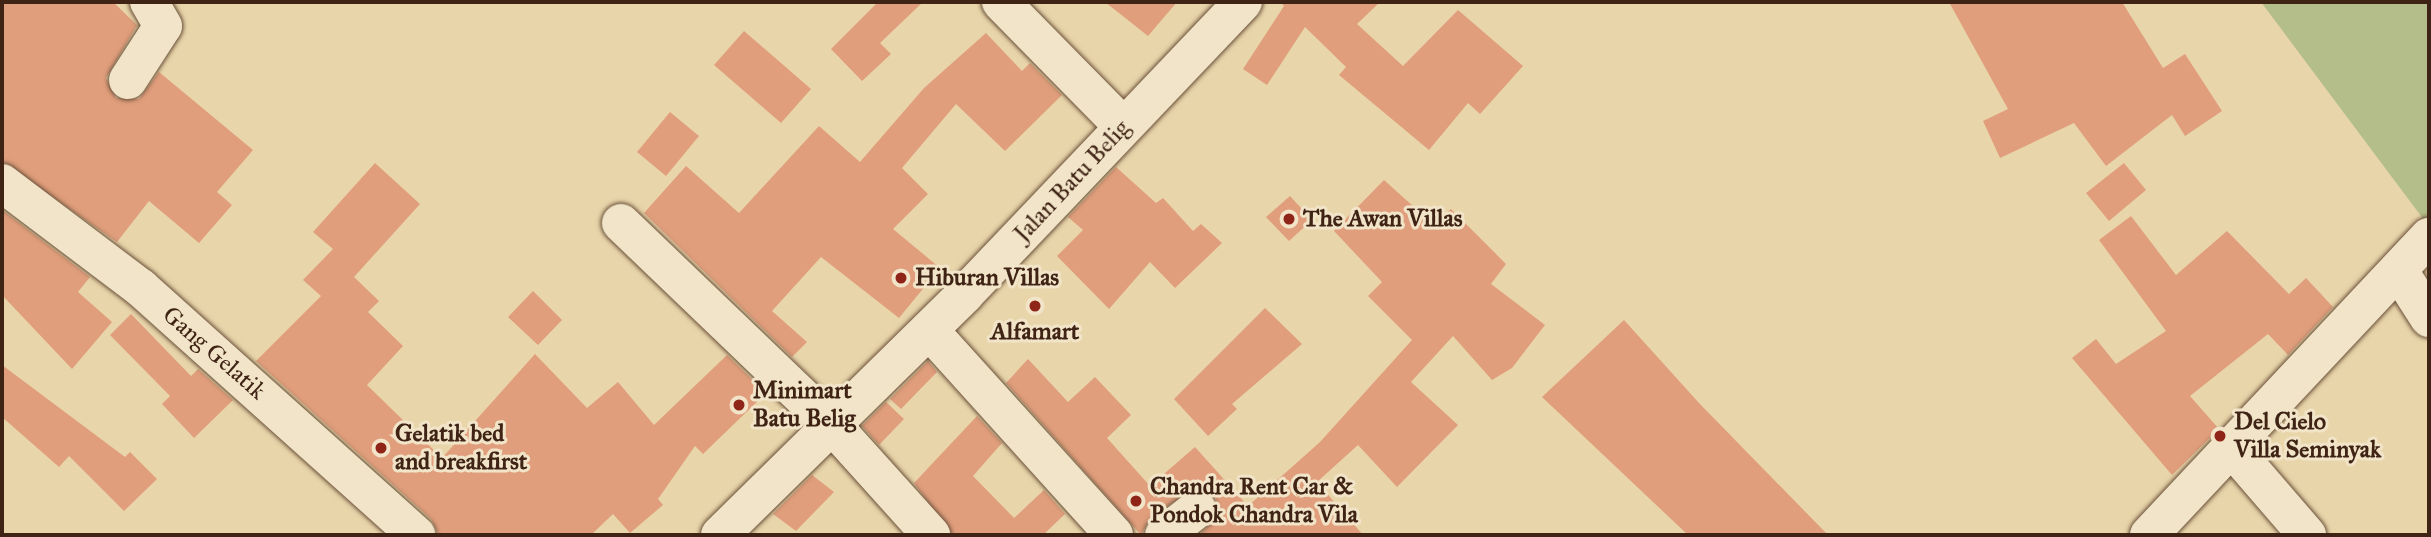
<!DOCTYPE html>
<html>
<head>
<meta charset="utf-8">
<style>
  body { margin:0 }
  #map { position:relative; width:2431px; height:537px; overflow:hidden; background:#e9d5aa; font-family:"IM FELL Great Primer",serif }
  div>[style] { position:absolute }
  .green>* { inset:0; background:#b4be8a }
  .building>* { inset:0; background:#e09e7c }
  .roads { filter:drop-shadow(0 0 2px #6a503a) drop-shadow(0 0 2px #6a503a) }
  .minor>* { height:38px; margin:-19px; padding:0 19px; transform-origin:19px; border-radius:19px; background:#f1e4c8 }
  .dots>* { width:19px; height:19px; translate:-50% -50%; box-sizing:border-box; border:4px solid #f1e4c8; border-radius:50% }
  span { translate:-50% -50%; white-space:nowrap; text-align:center; line-height:1.15; -webkit-text-stroke:6px #f1e4c8; paint-order:stroke }
  .street-label { font-size:24px; color:#3f2315 }
  .poi-label { font-size:24px; color:#3f2315; font-weight:700 }
  .left { translate:0 -50%; text-align:left }
  .frame { position:absolute; inset:0; border:4px solid #3f2315; pointer-events:none }
</style>
</head>
<body>
<div id="map">
  <div class="green">
    <div style="clip-path:polygon(2261px 2px,2429px 2px,2429px 214px,2424px 220px)"></div>
  </div>
  <div class="building">
    <div style="clip-path:polygon(2px 2px,113px 2px,137px 25px,106px 78px,116px 98px,139px 99px,159px 72px,253px 150px,217px 192px,232px 205px,199px 243px,149px 201px,117px 242px,2px 162px)"></div>
    <div style="clip-path:polygon(878px 2px,923px 2px,880px 43px,891px 54px,862px 81px,831px 49px)"></div>
    <div style="clip-path:polygon(1105px 2px,1177px 2px,1148px 36px)"></div>
    <div style="clip-path:polygon(1280px 2px,1380px 2px,1357px 24px,1403px 66px,1458px 10px,1523px 66px,1480px 114px,1468px 103px,1429px 150px,1339px 75px,1346px 67px,1305px 27px,1267px 85px,1243px 69px,1284px 6px)"></div>
    <div style="clip-path:polygon(1949px 2px,2122px 2px,2163px 68px,2185px 54px,2222px 111px,2185px 136px,2172px 115px,2106px 166px,2074px 123px,2000px 158px,1983px 121px,2008px 109px)"></div>
    <div style="clip-path:polygon(744px 31px,811px 89px,781px 123px,714px 65px)"></div>
    <div style="clip-path:polygon(986px 33px,1022px 71px,1030px 63px,1062px 95px,1005px 151px,956px 104px,902px 168px,928px 194px,893px 229px,940px 268px,899px 318px,821px 257px,772px 311px,807px 342px,792px 357px,644px 213px,686px 166px,739px 213px,819px 126px,860px 162px,924px 88px)"></div>
    <div style="clip-path:polygon(670px 112px,699px 136px,666px 176px,637px 152px)"></div>
    <div style="clip-path:polygon(375px 163px,420px 204px,354px 277px,379px 301px,368px 312px,403px 346px,367px 385px,442px 458px,535px 354px,587px 408px,618px 382px,654px 425px,727px 355px,766px 393px,703px 454px,695px 446px,658px 499px,663px 505px,630px 533px,613px 514px,591px 535px,439px 535px,431px 519px,256px 361px,321px 296px,303px 280px,333px 249px,313px 232px)"></div>
    <div style="clip-path:polygon(2124px 163px,2146px 190px,2109px 221px,2086px 193px)"></div>
    <div style="clip-path:polygon(1116px 167px,1156px 203px,1163px 198px,1193px 231px,1201px 224px,1222px 243px,1175px 288px,1150px 262px,1109px 309px,1057px 256px,1083px 230px,1068px 217px)"></div>
    <div style="clip-path:polygon(1384px 180px,1434px 225px,1451px 209px,1506px 264px,1491px 284px,1545px 325px,1512px 368px,1492px 380px,1453px 336px,1411px 382px,1458px 425px,1397px 487px,1358px 445px,1317px 482px,1363px 535px,1199px 535px,1217px 518px,1219px 507px,1214px 495px,1195px 487px,1150px 518px,1141px 535px,1006px 383px,1028px 359px,1068px 402px,1095px 377px,1131px 415px,1107px 438px,1150px 486px,1195px 447px,1248px 506px,1320px 442px,1412px 340px,1368px 296px,1382px 282px,1334px 231px)"></div>
    <div style="clip-path:polygon(1290px 196px,1312px 220px,1289px 241px,1266px 217px)"></div>
    <div style="clip-path:polygon(2px 210px,90px 277px,78px 292px,112px 322px,72px 369px,2px 295px)"></div>
    <div style="clip-path:polygon(2131px 216px,2176px 275px,2227px 231px,2289px 294px,2306px 278px,2333px 307px,2288px 355px,2268px 334px,2190px 396px,2219px 429px,2172px 475px,2072px 358px,2096px 339px,2116px 364px,2166px 331px,2099px 240px)"></div>
    <div style="clip-path:polygon(533px 291px,562px 320px,538px 345px,508px 317px)"></div>
    <div style="clip-path:polygon(1265px 308px,1302px 344px,1232px 404px,1237px 409px,1208px 436px,1174px 399px)"></div>
    <div style="clip-path:polygon(131px 314px,191px 376px,198px 369px,233px 400px,194px 438px,162px 404px,170px 396px,110px 335px)"></div>
    <div style="clip-path:polygon(1624px 320px,1699px 403px,1828px 535px,1688px 535px,1542px 397px)"></div>
    <div style="clip-path:polygon(928px 361px,937px 372px,901px 409px,890px 399px)"></div>
    <div style="clip-path:polygon(2px 365px,125px 457px,130px 452px,157px 479px,124px 511px,69px 456px,59px 467px,2px 417px)"></div>
    <div style="clip-path:polygon(886px 402px,904px 419px,879px 445px,862px 426px)"></div>
    <div style="clip-path:polygon(977px 416px,1002px 443px,973px 476px,1014px 518px,1044px 490px,1065px 514px,1043px 535px,952px 535px,914px 483px)"></div>
    <div style="clip-path:polygon(812px 475px,834px 492px,796px 531px,773px 514px)"></div>
  </div>
  <div class="roads">
    <div class="minor">
      <div style="left:1001px;top:2px;width:174px;rotate:45.5deg"></div>
      <div style="left:128px;top:80px;width:64px;rotate:-57.1deg"></div>
      <div style="left:163px;top:26px;width:28px;rotate:-120deg"></div>
      <div style="left:2px;top:183px;width:174px;rotate:37.1deg"></div>
      <div style="left:141px;top:288px;width:370px;rotate:41.9deg"></div>
      <div style="left:621px;top:223px;width:294px;rotate:43.8deg"></div>
      <div style="left:833px;top:426px;width:147px;rotate:48deg"></div>
      <div style="left:2399px;top:271px;width:56px;rotate:57.4deg"></div>
      <div style="left:929px;top:330px;width:276px;rotate:47.9deg"></div>
      <div style="left:2232px;top:448px;width:115px;rotate:49.2deg"></div>
      <div style="left:720px;top:535px;width:344px;rotate:-44.5deg"></div>
      <div style="left:965px;top:294px;width:403px;rotate:-46.4deg"></div>
      <div style="left:1164px;top:535px;width:42px;rotate:-38.2deg"></div>
      <div style="left:2149px;top:535px;width:409px;rotate:-46.8deg"></div>
    </div>
  </div>
  <div class="dots">
    <div style="left:1289px;top:219px;background:#8f2418"></div>
    <div style="left:901px;top:278px;background:#8f2418"></div>
    <div style="left:1035px;top:306px;background:#8f2418"></div>
    <div style="left:739px;top:405px;background:#8f2418"></div>
    <div style="left:2220px;top:436px;background:#8f2418"></div>
    <div style="left:381px;top:448px;background:#8f2418"></div>
    <div style="left:1136px;top:501px;background:#8f2418"></div>
  </div>
  <div class="street-label">
    <span style="left:1072px;top:181px;rotate:-47deg">Jalan Batu Belig</span>
    <span style="left:214px;top:353px;rotate:41deg">Gang Gelatik</span>
  </div>
  <div class="poi-label">
    <span class="left" style="left:1303px;top:219px">The Awan Villas</span>
    <span class="left" style="left:915px;top:278px">Hiburan Villas</span>
    <span style="left:1035px;top:332px">Alfamart</span>
    <span class="left" style="left:753px;top:405px">Minimart<br>Batu Belig</span>
    <span class="left" style="left:2234px;top:436px">Del Cielo<br>Villa Seminyak</span>
    <span class="left" style="left:395px;top:448px">Gelatik bed<br>and breakfirst</span>
    <span class="left" style="left:1150px;top:501px">Chandra Rent Car &amp;<br>Pondok Chandra Vila</span>
  </div>
  <div class="frame"></div>
</div>
</body>
</html>
